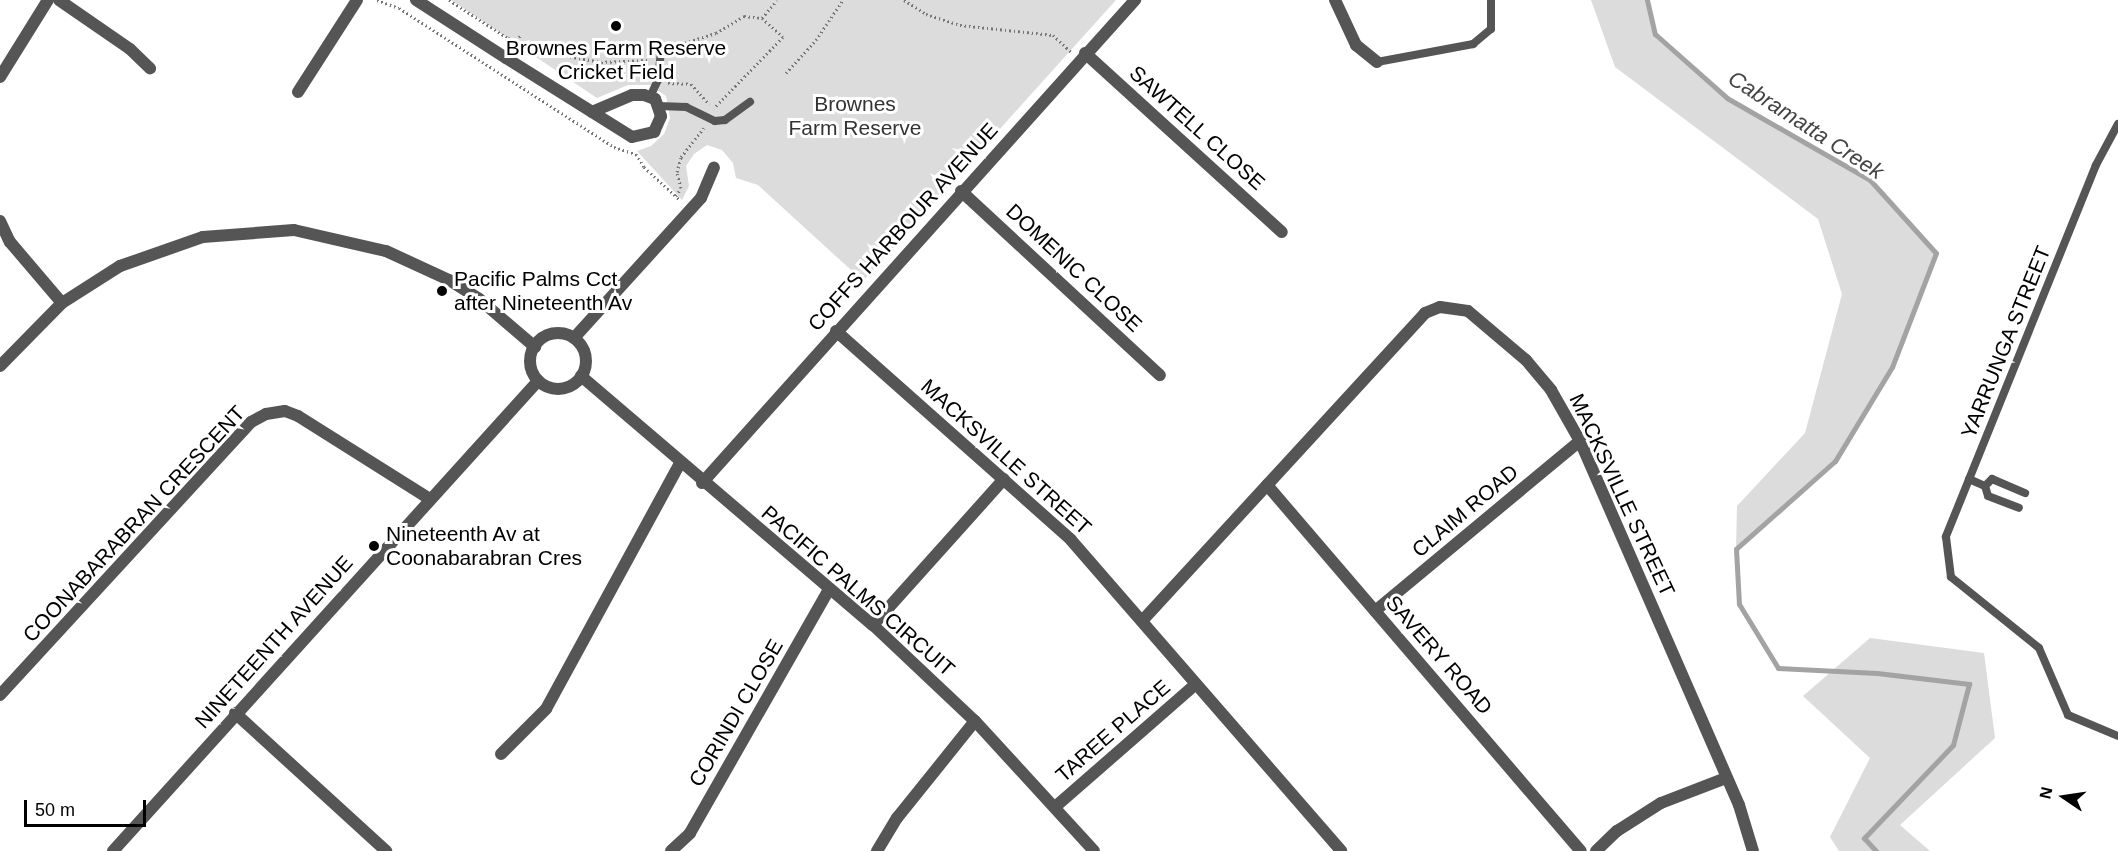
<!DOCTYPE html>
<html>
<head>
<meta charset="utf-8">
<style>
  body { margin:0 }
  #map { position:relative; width:2118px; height:851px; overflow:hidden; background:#fff; font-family:Helvetica,sans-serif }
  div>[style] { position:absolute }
  .green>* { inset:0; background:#dcdcdc }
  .stream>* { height:5px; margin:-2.5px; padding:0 2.5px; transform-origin:2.5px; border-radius:2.5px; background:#a3a3a3 }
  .path>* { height:3px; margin-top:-1.5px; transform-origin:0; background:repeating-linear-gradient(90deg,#777 0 1.5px,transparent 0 4.5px) }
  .service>* { height:8px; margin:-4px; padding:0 4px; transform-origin:4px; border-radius:4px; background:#555 }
  .minor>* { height:12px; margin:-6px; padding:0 6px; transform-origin:6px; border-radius:6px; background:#555 }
  .tertiary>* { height:12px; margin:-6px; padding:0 6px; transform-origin:6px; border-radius:6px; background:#555 }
  .tertiary>.ring { margin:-6px; padding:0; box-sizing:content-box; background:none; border:12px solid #555; border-radius:50% }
  .dots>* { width:16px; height:16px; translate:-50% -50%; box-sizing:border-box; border:3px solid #fff; border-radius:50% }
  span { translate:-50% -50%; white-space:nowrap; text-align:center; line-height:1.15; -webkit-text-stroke:6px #fff; paint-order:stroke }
  .poi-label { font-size:21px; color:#000 }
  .left { translate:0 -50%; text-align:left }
  .park-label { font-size:21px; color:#333 }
  .street-label { font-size:21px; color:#000 }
  .water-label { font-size:22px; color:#444; font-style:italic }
  .north { position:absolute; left:2034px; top:767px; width:60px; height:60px; -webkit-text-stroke:4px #fff; paint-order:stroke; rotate:283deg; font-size:16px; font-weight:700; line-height:24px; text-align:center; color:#000 }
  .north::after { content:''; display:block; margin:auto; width:21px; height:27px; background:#000; clip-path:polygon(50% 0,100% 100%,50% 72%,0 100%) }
  .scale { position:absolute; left:24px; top:800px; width:122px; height:27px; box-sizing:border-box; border:3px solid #000; border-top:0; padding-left:8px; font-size:18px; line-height:21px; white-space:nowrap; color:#000; -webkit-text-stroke:4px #fff; paint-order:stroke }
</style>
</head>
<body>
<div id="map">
  <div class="green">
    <div style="clip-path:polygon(451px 0,1116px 0,863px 281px,758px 185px,736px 178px,733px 163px,722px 150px,707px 145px,694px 154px,686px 166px,689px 186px,682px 200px,637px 151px,651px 146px,664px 134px,670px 118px,666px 96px,650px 85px,628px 85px,597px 98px)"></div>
    <div style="clip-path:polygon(1591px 0,1647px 0,1655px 34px,1727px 98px,1870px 180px,1936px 253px,1892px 367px,1835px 461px,1736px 549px,1737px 506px,1805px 433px,1842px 294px,1818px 219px,1615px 67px)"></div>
    <div style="clip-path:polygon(1870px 638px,1984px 653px,1995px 738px,1900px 825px,1930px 851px,1839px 851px,1830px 837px,1870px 758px,1803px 696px)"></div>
  </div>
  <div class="stream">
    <div style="left:1647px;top:0;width:35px;rotate:77deg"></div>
    <div style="left:1655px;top:34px;width:96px;rotate:41.6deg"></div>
    <div style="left:1727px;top:98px;width:165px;rotate:29.8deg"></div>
    <div style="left:1870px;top:180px;width:98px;rotate:47.9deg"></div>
    <div style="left:1936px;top:253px;width:122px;rotate:111.1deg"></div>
    <div style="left:1892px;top:367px;width:110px;rotate:121.2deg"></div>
    <div style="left:1835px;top:461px;width:132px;rotate:138.4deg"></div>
    <div style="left:1736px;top:549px;width:55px;rotate:86.9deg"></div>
    <div style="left:1739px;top:604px;width:75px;rotate:58.6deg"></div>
    <div style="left:1778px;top:668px;width:99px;rotate:2.9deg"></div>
    <div style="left:1877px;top:673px;width:93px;rotate:6.8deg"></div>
    <div style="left:1969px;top:684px;width:63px;rotate:104.7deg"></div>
    <div style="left:1953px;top:745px;width:129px;rotate:133.7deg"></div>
    <div style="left:1864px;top:838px;width:18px;rotate:47deg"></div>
  </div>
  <div class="path">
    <div style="left:377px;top:0;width:23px;rotate:20deg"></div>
    <div style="left:399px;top:8px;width:256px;rotate:32.9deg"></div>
    <div style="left:614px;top:147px;width:23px;rotate:18deg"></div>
    <div style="left:636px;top:154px;width:15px;rotate:58deg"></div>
    <div style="left:644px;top:167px;width:49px;rotate:42.5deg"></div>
    <div style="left:449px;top:0;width:70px;rotate:32.8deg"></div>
    <div style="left:508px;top:38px;width:34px;rotate:23deg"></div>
    <div style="left:539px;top:51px;width:63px;rotate:10.1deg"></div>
    <div style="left:601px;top:62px;width:47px;rotate:-2.4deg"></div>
    <div style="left:904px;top:0;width:26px;rotate:32deg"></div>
    <div style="left:926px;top:14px;width:36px;rotate:18deg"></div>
    <div style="left:960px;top:25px;width:94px;rotate:6.1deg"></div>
    <div style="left:1053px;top:35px;width:25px;rotate:43deg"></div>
    <div style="left:762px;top:18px;width:23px;rotate:-50deg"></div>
    <div style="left:517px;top:41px;width:8px;rotate:-60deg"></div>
    <div style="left:672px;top:47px;width:46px;rotate:-17.7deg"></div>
    <div style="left:716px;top:33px;width:33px;rotate:-31deg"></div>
    <div style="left:744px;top:16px;width:18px;rotate:6deg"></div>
    <div style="left:762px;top:18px;width:28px;rotate:42deg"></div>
    <div style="left:783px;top:37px;width:99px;rotate:134.2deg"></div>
    <div style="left:786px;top:73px;width:45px;rotate:-47.7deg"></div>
    <div style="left:816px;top:40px;width:48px;rotate:-56deg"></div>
    <div style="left:668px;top:83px;width:23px;rotate:2deg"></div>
    <div style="left:691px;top:84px;width:27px;rotate:48deg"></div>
    <div style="left:676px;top:196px;width:9px;rotate:-58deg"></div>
    <div style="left:681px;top:188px;width:16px;rotate:-104deg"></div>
    <div style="left:677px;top:172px;width:16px;rotate:-75deg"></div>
    <div style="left:681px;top:157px;width:37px;rotate:-52deg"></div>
  </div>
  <div class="service">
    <div style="left:1377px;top:62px;width:98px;rotate:-10.6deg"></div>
    <div style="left:1473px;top:44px;width:23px;rotate:-40deg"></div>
    <div style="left:1491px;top:29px;width:29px;rotate:-90deg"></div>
    <div style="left:650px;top:97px;width:19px;rotate:-65deg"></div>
    <div style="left:658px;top:80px;width:31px;rotate:-84deg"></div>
    <div style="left:659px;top:106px;width:27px;rotate:2deg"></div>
    <div style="left:686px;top:107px;width:32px;rotate:26deg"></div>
    <div style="left:715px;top:121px;width:10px;rotate:-6deg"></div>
    <div style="left:725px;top:120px;width:31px;rotate:-36deg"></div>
    <div style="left:2118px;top:124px;width:47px;rotate:118.2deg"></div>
    <div style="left:2096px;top:165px;width:401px;rotate:112deg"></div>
    <div style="left:1946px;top:537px;width:40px;rotate:82.9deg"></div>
    <div style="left:1951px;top:577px;width:113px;rotate:38.9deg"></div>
    <div style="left:2039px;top:648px;width:73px;rotate:66.6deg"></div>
    <div style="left:2068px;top:715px;width:54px;rotate:22.8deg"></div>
    <div style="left:1969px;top:479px;width:17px;rotate:24deg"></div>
    <div style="left:1985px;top:486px;width:10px;rotate:73deg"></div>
    <div style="left:1988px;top:496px;width:33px;rotate:21deg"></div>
    <div style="left:1985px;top:486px;width:10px;rotate:-45deg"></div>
    <div style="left:1992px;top:479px;width:36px;rotate:23deg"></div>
  </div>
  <div class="minor">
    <div style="left:59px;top:0;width:86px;rotate:34.6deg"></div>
    <div style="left:130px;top:49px;width:28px;rotate:44deg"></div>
    <div style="left:416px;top:0;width:107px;rotate:32.8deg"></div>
    <div style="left:506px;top:58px;width:102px;rotate:32.1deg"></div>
    <div style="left:592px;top:112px;width:47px;rotate:32deg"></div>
    <div style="left:632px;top:137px;width:23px;rotate:-13deg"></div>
    <div style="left:654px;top:132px;width:17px;rotate:-66deg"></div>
    <div style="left:661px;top:116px;width:18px;rotate:-109deg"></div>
    <div style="left:655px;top:99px;width:12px;rotate:-160deg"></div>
    <div style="left:644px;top:95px;width:12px;rotate:180deg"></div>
    <div style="left:632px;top:95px;width:43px;rotate:157deg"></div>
    <div style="left:1335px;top:0;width:50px;rotate:65deg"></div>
    <div style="left:1356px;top:45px;width:27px;rotate:39deg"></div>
    <div style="left:1085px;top:53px;width:266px;rotate:42.3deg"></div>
    <div style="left:0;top:77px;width:91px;rotate:-58.1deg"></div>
    <div style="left:298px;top:92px;width:109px;rotate:-57.3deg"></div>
    <div style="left:961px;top:191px;width:271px;rotate:42.8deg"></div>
    <div style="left:0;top:221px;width:23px;rotate:65deg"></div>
    <div style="left:10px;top:242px;width:80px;rotate:49.6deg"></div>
    <div style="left:836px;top:331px;width:314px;rotate:41.6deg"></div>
    <div style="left:1071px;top:540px;width:412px;rotate:49deg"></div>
    <div style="left:574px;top:338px;width:189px;rotate:-47.8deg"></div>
    <div style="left:701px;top:198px;width:33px;rotate:-67deg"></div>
    <div style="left:702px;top:483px;width:649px;rotate:-48.12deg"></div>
    <div style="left:1267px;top:485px;width:482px;rotate:49.4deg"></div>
    <div style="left:1375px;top:611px;width:266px;rotate:-39.7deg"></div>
    <div style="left:1142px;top:621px;width:418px;rotate:-47.4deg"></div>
    <div style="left:1425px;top:313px;width:16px;rotate:-22deg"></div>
    <div style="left:1440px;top:307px;width:28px;rotate:8deg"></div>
    <div style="left:1468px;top:311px;width:76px;rotate:40.2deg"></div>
    <div style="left:1526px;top:360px;width:39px;rotate:50deg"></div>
    <div style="left:1551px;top:390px;width:59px;rotate:60.4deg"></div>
    <div style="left:1580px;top:441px;width:397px;rotate:66.4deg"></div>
    <div style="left:1739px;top:805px;width:48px;rotate:73.1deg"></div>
    <div style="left:873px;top:625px;width:196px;rotate:-48.1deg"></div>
    <div style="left:0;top:695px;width:371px;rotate:-47.4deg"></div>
    <div style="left:251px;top:422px;width:17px;rotate:-28deg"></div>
    <div style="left:266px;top:414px;width:19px;rotate:-9deg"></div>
    <div style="left:285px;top:411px;width:14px;rotate:21deg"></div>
    <div style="left:298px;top:416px;width:156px;rotate:32.2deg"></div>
    <div style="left:235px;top:713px;width:205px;rotate:42.4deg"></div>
    <div style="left:501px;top:754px;width:64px;rotate:-45deg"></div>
    <div style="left:546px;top:709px;width:280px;rotate:-61.4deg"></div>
    <div style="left:1055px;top:807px;width:187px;rotate:-41.1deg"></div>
    <div style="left:113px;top:851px;width:634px;rotate:-47.88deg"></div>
    <div style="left:671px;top:851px;width:26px;rotate:-43deg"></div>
    <div style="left:690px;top:833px;width:281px;rotate:-60.3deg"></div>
    <div style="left:877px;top:851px;width:39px;rotate:-59deg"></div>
    <div style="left:897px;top:818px;width:124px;rotate:-51.2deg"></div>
    <div style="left:1596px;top:851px;width:29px;rotate:-44deg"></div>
    <div style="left:1617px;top:831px;width:52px;rotate:-32.5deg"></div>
    <div style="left:1661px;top:803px;width:70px;rotate:-21deg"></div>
  </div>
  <div class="tertiary">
    <div class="ring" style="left:530px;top:333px;width:44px;height:44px"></div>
    <div style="left:0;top:366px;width:88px;rotate:-45.5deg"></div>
    <div style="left:62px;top:303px;width:69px;rotate:-32.5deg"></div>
    <div style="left:120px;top:266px;width:88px;rotate:-19.3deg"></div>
    <div style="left:203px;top:237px;width:91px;rotate:-4.4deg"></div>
    <div style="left:294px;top:230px;width:94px;rotate:12.9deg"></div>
    <div style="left:386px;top:251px;width:69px;rotate:24.7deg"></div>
    <div style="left:449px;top:280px;width:36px;rotate:32deg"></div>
    <div style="left:479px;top:299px;width:74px;rotate:40.6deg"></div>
    <div style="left:581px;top:376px;width:384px;rotate:40.5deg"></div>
    <div style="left:873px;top:625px;width:140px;rotate:43.3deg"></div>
    <div style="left:975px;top:721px;width:176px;rotate:47.5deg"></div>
  </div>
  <div class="dots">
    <div style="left:616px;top:26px;background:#000"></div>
    <div style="left:442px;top:291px;background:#000"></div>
    <div style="left:374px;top:546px;background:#000"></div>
  </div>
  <div class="poi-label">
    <span style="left:616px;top:60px">Brownes Farm Reserve<br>Cricket Field</span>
    <span class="left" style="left:454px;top:291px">Pacific Palms Cct<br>after Nineteenth Av</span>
    <span class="left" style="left:386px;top:546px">Nineteenth Av at<br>Coonabarabran Cres</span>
  </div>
  <div class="park-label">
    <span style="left:855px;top:116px">Brownes<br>Farm Reserve</span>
  </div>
  <div class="street-label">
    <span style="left:1197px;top:128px;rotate:42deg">SAWTELL CLOSE</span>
    <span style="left:903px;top:227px;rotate:-48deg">COFFS HARBOUR AVENUE</span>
    <span style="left:1074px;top:268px;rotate:43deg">DOMENIC CLOSE</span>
    <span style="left:2006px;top:342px;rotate:-68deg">YARRUNGA STREET</span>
    <span style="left:1006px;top:457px;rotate:42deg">MACKSVILLE STREET</span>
    <span style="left:1622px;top:495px;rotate:65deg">MACKSVILLE STREET</span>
    <span style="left:1465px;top:511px;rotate:-40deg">CLAIM ROAD</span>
    <span style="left:134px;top:524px;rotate:-47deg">COONABARABRAN CRESCENT</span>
    <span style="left:858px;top:591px;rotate:41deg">PACIFIC PALMS CIRCUIT</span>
    <span style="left:274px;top:642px;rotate:-48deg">NINETEENTH AVENUE</span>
    <span style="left:1439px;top:655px;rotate:49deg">SAVERY ROAD</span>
    <span style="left:736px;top:713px;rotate:-60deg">CORINDI CLOSE</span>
    <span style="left:1113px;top:731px;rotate:-41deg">TAREE PLACE</span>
  </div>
  <div class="water-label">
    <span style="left:1806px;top:125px;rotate:33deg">Cabramatta Creek</span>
  </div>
  <div class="north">N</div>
  <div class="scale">50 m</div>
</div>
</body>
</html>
